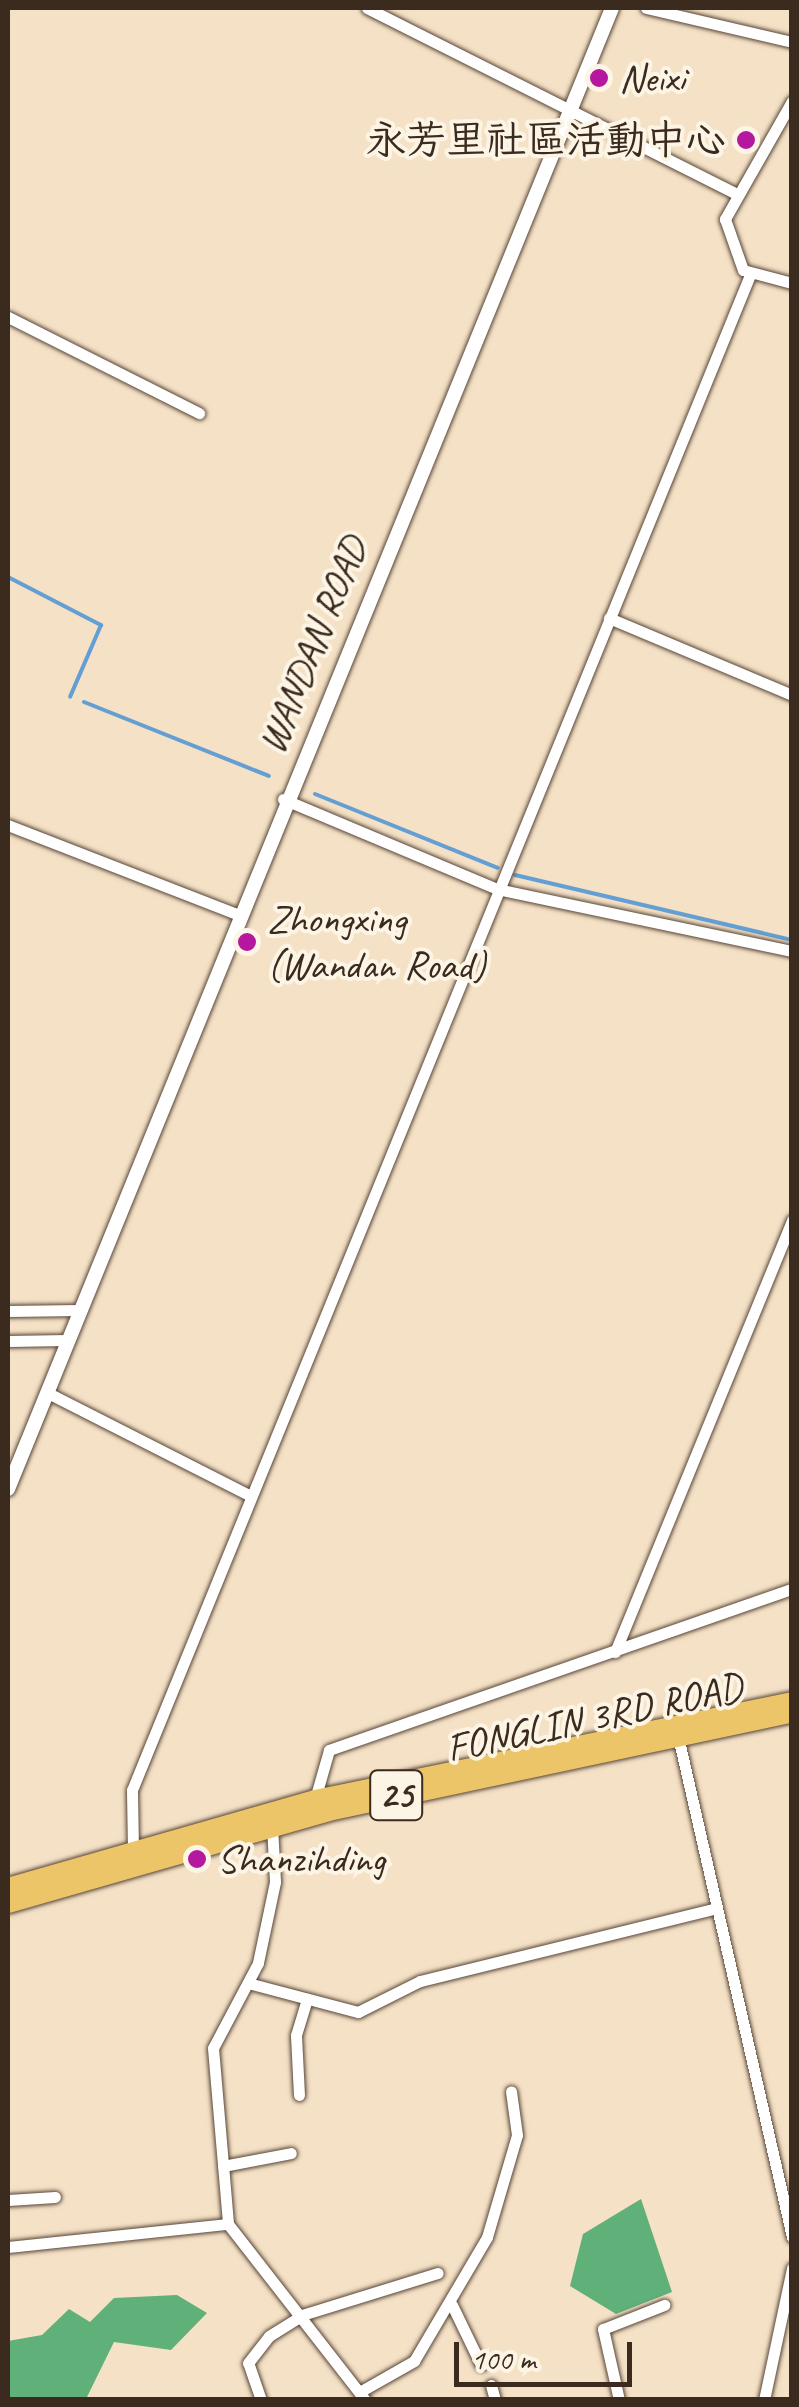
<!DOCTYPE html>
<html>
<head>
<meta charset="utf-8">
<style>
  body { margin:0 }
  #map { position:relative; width:799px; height:2407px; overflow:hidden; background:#f5e1c6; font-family:Caveat,"LXGW WenKai TC",sans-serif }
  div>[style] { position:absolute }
  .forest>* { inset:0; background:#60b07a }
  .stream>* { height:4px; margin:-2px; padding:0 2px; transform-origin:2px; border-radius:2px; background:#649fd4 }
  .roads { filter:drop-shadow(0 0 2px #574537) drop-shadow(0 0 2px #574537) }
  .minor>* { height:11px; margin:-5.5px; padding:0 5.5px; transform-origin:5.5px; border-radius:5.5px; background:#fff }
  .tertiary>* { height:14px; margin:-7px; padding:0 7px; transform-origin:7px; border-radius:7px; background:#fff }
  .primary>* { height:18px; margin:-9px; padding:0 9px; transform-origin:9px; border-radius:9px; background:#edc569 }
  .dots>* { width:28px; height:28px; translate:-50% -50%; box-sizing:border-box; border:5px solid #fcf5e5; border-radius:50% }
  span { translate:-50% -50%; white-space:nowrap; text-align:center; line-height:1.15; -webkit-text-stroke:8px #fcf5e5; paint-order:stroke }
  .shield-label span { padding:2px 8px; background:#fcf5e5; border:2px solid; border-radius:8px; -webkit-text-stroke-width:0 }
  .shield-label { font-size:38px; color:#3b2a1e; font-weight:700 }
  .poi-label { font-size:40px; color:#3b2a1e }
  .left { translate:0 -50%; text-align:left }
  .right { translate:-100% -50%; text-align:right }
  .street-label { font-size:40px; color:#3b2a1e }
  .frame { position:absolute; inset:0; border:10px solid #3b2a1e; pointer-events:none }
  .scale { position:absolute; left:454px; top:2342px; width:178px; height:45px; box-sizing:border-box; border:5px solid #3b2a1e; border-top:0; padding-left:12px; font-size:30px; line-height:35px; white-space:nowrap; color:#3b2a1e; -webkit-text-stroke:8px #fcf5e5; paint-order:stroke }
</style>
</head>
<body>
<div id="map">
  <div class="forest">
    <div style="clip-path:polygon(641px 2199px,672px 2292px,616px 2314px,570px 2286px,583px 2234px)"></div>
    <div style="clip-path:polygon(177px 2295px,207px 2313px,171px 2350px,114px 2342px,86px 2399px,8px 2399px,8px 2341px,42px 2335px,69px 2309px,90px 2322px,114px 2298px)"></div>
  </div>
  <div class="stream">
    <div style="left:8px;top:577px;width:105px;rotate:27.3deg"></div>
    <div style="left:101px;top:625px;width:78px;rotate:113.3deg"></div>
    <div style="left:84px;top:702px;width:199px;rotate:21.8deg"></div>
    <div style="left:315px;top:794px;width:197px;rotate:22deg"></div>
    <div style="left:515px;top:875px;width:285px;rotate:13.2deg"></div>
  </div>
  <div class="roads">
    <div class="minor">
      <div style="left:367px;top:8px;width:410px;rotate:26.7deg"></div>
      <div style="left:646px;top:8px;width:150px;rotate:13.1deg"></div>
      <div style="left:792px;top:101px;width:136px;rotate:119.6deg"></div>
      <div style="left:725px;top:219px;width:54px;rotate:70.6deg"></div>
      <div style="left:743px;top:270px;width:51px;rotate:14.9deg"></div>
      <div style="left:8px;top:317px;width:214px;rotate:26.7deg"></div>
      <div style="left:609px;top:618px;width:199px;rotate:22.8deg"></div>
      <div style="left:283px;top:799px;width:232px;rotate:22.8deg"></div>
      <div style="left:497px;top:889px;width:301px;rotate:11.9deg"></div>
      <div style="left:8px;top:825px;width:245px;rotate:21.3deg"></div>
      <div style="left:8px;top:1311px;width:71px;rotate:-0.8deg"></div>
      <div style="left:8px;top:1341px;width:59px;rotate:-1deg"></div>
      <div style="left:46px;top:1392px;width:230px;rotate:26.9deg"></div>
      <div style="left:615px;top:1652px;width:467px;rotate:-67.7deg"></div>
      <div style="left:677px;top:1732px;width:518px;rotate:77.17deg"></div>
      <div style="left:315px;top:1799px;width:51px;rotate:-74.1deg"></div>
      <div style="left:329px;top:1750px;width:490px;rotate:-19.2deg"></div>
      <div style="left:272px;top:1826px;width:56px;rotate:86.9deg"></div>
      <div style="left:275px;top:1882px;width:83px;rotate:101.9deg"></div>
      <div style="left:258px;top:1963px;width:96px;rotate:117.9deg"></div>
      <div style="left:213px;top:2048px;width:177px;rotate:85.1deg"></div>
      <div style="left:228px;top:2224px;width:223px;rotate:52.1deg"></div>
      <div style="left:133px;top:1849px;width:59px;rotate:-91deg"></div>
      <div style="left:132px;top:1790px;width:1636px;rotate:-67.81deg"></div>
      <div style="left:248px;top:1983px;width:114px;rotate:14.8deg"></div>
      <div style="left:358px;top:2012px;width:69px;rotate:-26.6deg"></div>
      <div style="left:420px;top:1981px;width:302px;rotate:-13.8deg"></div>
      <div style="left:299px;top:2095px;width:60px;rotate:-92.9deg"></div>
      <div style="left:296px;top:2035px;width:38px;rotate:-73deg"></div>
      <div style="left:223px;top:2166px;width:69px;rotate:-10.8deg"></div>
      <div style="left:8px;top:2200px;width:47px;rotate:-3.7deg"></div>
      <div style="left:8px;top:2247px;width:221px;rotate:-6deg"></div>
      <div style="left:452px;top:2305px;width:67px;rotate:64.2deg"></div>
      <div style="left:491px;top:2385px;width:16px;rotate:75deg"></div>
      <div style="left:363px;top:2390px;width:59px;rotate:-29.6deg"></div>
      <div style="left:414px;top:2361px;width:144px;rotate:-59.5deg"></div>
      <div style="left:487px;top:2237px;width:106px;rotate:-73.6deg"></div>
      <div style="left:517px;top:2135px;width:44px;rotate:-97.8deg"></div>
      <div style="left:261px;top:2400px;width:39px;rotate:-109deg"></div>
      <div style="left:248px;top:2363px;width:34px;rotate:-52deg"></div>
      <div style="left:269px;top:2336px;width:39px;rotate:-32deg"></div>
      <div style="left:302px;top:2315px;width:142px;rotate:-17.2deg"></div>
      <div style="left:619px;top:2400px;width:73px;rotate:-102.7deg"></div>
      <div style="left:603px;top:2329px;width:66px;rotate:-21.5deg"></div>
      <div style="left:764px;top:2400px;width:135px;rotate:-78deg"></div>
    </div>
    <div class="tertiary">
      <div style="left:8px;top:1489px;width:1599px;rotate:-67.81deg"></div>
    </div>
    <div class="primary">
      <div style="left:8px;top:1887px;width:319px;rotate:-16deg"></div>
      <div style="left:315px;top:1799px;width:487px;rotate:-11.6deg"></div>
      <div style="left:8px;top:1904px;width:333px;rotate:-16deg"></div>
      <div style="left:328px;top:1812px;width:474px;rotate:-12deg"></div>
    </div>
  </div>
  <div class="dots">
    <div style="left:599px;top:78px;background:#b5179e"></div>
    <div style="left:746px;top:140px;background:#b5179e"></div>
    <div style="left:247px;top:942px;background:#b5179e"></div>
    <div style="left:197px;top:1859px;background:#b5179e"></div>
  </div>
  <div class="shield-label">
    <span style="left:396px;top:1795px">25</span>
  </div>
  <div class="poi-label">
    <span class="left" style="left:619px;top:78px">Neixi</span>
    <span class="right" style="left:726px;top:140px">永芳里社區活動中心</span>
    <span class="left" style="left:267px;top:942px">Zhongxing<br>(Wandan Road)</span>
    <span class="left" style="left:217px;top:1859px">Shanzihding</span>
  </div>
  <div class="street-label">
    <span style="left:312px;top:645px;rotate:-68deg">WANDAN ROAD</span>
    <span style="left:594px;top:1717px;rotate:-12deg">FONGLIN 3RD ROAD</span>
  </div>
  <div class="frame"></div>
  <div class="scale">100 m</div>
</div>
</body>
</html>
